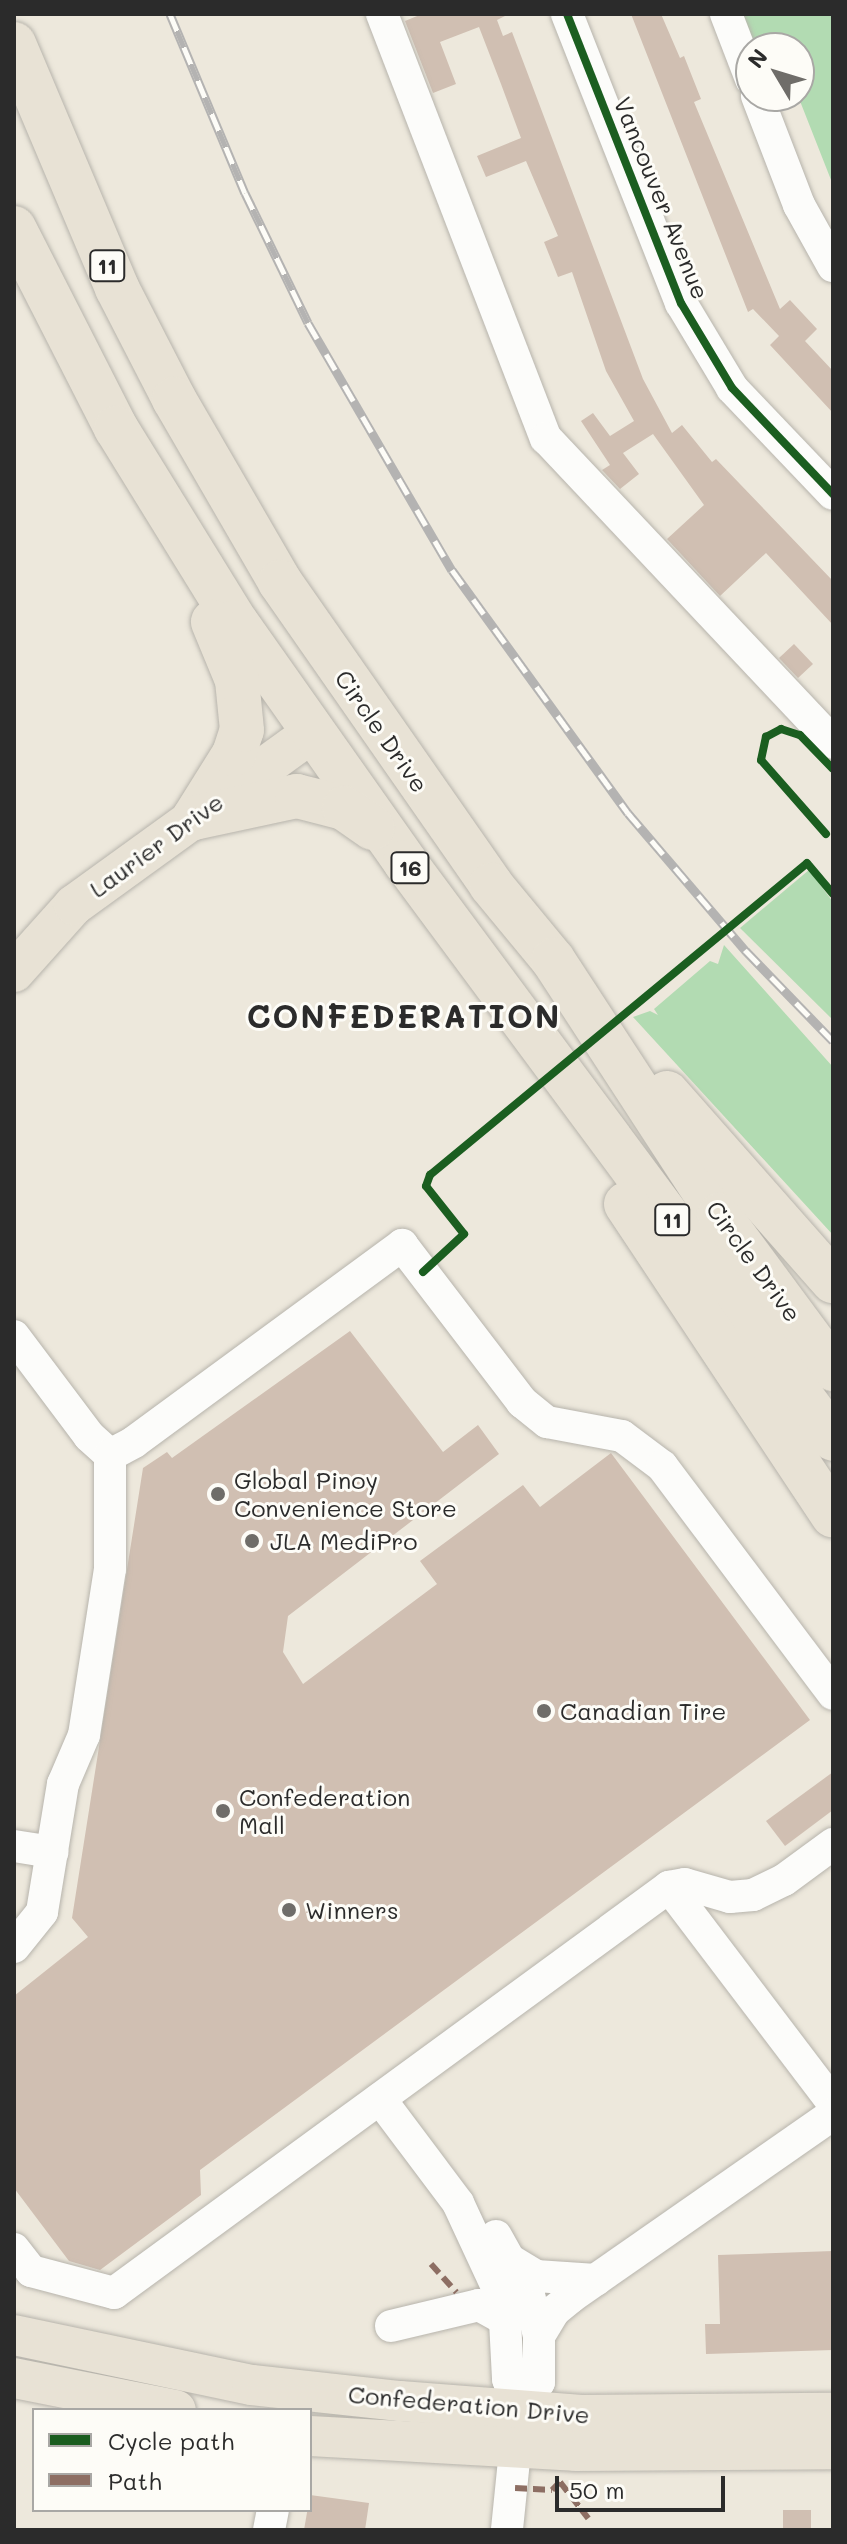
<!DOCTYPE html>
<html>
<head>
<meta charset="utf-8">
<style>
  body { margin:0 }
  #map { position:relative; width:847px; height:2544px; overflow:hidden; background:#ede8dc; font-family:Mali,sans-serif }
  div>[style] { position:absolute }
  .green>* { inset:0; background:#b2dbb2 }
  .building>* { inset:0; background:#d0bfb2 }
  .roads { filter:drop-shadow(0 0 2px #b7b4ac) drop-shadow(0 0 2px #b7b4ac) }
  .minor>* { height:32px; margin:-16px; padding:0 16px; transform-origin:16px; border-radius:16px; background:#fcfcfa }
  .major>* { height:40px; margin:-20px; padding:0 20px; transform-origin:20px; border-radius:20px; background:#e8e2d5 }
  .highway>* { height:44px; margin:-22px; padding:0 22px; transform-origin:22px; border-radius:22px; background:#e8e2d5 }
  .rail>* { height:9px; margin-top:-4.5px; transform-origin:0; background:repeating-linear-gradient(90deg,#fdfcf7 0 18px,#b4b3b2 0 36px); box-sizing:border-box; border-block:2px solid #b4b3b2 }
  .quiet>* { height:6px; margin-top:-3px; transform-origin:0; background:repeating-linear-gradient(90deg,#8d6e63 0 12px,transparent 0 18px) }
  .cycleway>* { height:8px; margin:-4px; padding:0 4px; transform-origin:4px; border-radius:4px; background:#1b5e20 }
  .dots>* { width:22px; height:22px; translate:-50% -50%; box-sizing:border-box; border:4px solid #fdfcf7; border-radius:50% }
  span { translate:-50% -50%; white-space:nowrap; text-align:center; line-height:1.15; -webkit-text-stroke:6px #fdfcf7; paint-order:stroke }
  .shield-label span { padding:2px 6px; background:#fdfcf7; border:2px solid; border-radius:6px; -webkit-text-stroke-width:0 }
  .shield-label { font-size:22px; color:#2b2b2b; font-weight:700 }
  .street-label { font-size:24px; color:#2b2b2b }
  .poi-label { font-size:24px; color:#2b2b2b }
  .left { translate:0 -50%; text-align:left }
  .district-label { font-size:32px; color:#2b2b2b; font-weight:700; letter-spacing:2px }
  .frame { position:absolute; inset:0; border:16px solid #2b2b2b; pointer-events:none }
  .legend { position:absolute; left:32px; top:2408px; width:280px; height:104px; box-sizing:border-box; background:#fdfcf7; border:2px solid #a9a8a5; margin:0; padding:10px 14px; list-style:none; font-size:24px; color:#2b2b2b }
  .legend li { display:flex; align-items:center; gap:16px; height:40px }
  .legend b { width:40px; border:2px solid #a9a8a5 }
  .north { position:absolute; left:735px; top:32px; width:80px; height:80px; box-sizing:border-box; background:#fdfcf7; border:2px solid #a9a8a5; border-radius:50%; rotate:308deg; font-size:22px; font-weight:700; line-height:32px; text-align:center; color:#2b2b2b }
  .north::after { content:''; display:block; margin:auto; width:28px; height:36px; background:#6f6d69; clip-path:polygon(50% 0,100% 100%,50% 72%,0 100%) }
  .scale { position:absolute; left:555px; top:2476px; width:170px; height:36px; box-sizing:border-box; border:4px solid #2b2b2b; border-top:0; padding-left:10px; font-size:24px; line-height:28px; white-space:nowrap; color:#2b2b2b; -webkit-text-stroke:6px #fdfcf7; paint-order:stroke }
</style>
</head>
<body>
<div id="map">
  <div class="green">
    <div style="clip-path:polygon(733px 14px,833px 14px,833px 185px,798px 96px,799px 48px,751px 48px)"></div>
    <div style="clip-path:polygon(809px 870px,833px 902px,833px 1020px,740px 928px)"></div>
    <div style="clip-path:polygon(724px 945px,833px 1067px,833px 1235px,633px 1017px,650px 1011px,658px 1015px,654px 1009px,710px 961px,718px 964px)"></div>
  </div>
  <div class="building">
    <div style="clip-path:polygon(422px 14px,509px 14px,497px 20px,503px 36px,512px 32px,643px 379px,672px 433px,682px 425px,712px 462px,716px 459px,833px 581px,833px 625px,766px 553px,720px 596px,667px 539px,704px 505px,653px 434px,623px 453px,639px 474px,620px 489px,602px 470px,610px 465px,581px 421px,593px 413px,610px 436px,634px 421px,606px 371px,572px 272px,558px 277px,544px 242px,558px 236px,526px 161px,486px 177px,477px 156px,521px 138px,501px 84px,479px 27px,440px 42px,456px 84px,433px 93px,405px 21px)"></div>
    <div style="clip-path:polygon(631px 14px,661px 14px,680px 58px,684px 56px,701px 99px,694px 102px,780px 309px,790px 300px,817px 329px,805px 341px,833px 371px,833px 413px,770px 345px,779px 336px,753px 309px,748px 312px)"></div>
    <div style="clip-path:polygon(794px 644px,813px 664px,798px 678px,779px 658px)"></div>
    <div style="clip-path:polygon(350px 1331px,443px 1452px,478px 1425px,499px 1454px,288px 1616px,283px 1652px,303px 1684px,437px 1584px,420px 1561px,523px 1485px,540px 1507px,611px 1453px,810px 1720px,200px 2170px,201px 2195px,100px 2270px,69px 2261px,14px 2188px,14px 1996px,88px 1937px,72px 1918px,143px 1468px,167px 1452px,172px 1458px)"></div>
    <div style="clip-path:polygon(833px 1772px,833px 1810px,785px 1846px,766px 1821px)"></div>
    <div style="clip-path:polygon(833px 2251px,833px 2350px,706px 2354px,705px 2324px,720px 2324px,718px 2255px)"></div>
    <div style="clip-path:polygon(310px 2495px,369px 2503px,365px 2530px,304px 2530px)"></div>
    <div style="clip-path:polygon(783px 2510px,811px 2510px,811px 2530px,783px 2530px)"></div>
  </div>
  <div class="roads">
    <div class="minor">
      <div style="left:382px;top:14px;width:455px;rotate:68.9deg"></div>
      <div style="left:546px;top:438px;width:419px;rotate:46.7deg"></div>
      <div style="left:567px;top:14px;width:311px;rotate:68.5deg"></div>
      <div style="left:681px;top:303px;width:99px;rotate:59deg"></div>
      <div style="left:732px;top:388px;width:146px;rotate:46.4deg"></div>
      <div style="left:726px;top:14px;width:70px;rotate:69deg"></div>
      <div style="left:757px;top:96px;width:117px;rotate:68.9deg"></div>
      <div style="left:799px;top:205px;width:70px;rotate:60.9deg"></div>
      <div style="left:14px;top:1336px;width:125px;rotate:53.1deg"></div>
      <div style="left:89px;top:1436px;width:28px;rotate:42deg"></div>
      <div style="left:14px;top:1846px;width:39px;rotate:9deg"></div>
      <div style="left:669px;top:1887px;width:271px;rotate:52.8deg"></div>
      <div style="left:14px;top:1947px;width:45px;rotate:-51.3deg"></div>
      <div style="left:42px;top:1912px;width:130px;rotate:-80.7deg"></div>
      <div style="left:63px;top:1784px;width:53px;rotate:-66.8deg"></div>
      <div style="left:84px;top:1735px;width:168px;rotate:-81.1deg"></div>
      <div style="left:110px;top:1569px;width:114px;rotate:-90deg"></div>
      <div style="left:110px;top:1455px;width:27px;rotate:-28deg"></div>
      <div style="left:134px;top:1442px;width:333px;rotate:-36.3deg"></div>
      <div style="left:402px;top:1245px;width:198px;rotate:52.6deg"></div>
      <div style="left:522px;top:1402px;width:32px;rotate:39deg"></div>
      <div style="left:547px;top:1422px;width:76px;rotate:10.6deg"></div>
      <div style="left:622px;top:1436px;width:50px;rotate:36.9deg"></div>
      <div style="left:662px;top:1466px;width:285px;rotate:53.1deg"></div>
      <div style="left:380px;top:2099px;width:130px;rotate:53.1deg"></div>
      <div style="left:458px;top:2203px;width:109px;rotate:65.1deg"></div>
      <div style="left:504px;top:2302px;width:77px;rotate:87deg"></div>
      <div style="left:508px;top:2379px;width:34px;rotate:71deg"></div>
      <div style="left:519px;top:2411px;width:120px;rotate:95.8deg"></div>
      <div style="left:496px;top:2236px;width:68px;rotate:60.8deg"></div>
      <div style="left:529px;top:2295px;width:42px;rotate:76.3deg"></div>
      <div style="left:539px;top:2336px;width:46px;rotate:90deg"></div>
      <div style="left:539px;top:2382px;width:35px;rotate:125deg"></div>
      <div style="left:14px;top:2249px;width:28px;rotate:52deg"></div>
      <div style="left:31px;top:2271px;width:86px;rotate:14.8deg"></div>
      <div style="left:114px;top:2293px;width:688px;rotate:-36.19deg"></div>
      <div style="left:669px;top:1887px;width:16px;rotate:-11deg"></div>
      <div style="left:685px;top:1884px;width:47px;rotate:16.1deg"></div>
      <div style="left:730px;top:1897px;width:23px;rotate:-5deg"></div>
      <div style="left:753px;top:1895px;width:34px;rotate:-26deg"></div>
      <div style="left:784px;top:1880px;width:61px;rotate:-36.3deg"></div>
      <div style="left:513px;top:2262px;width:27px;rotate:31deg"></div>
      <div style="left:536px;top:2276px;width:60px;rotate:3.8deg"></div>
      <div style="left:391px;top:2326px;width:90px;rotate:-13.4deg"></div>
      <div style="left:479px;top:2305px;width:33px;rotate:29deg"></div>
      <div style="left:539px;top:2336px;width:29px;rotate:-59deg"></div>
      <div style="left:554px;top:2311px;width:22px;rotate:-39deg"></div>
      <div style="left:571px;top:2297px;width:320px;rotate:-34.9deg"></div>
      <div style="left:269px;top:2530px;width:20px;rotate:-79deg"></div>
    </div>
    <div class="major">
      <div style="left:14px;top:972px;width:90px;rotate:-48.2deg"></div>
      <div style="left:74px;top:905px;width:294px;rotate:-35.9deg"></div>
      <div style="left:14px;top:2335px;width:243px;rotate:11.9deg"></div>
      <div style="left:252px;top:2385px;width:149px;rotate:6.2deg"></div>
      <div style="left:400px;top:2401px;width:182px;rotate:4.4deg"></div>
      <div style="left:581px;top:2415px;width:252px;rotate:-0.5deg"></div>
      <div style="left:14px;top:2378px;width:165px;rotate:11.2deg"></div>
      <div style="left:310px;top:2436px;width:265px;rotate:3.2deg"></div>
      <div style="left:575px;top:2451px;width:258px;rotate:-0.4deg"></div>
    </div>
    <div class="highway">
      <div style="left:14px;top:44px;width:265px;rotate:67.1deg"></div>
      <div style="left:117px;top:288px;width:125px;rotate:62.8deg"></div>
      <div style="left:174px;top:399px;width:211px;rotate:59.9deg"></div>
      <div style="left:280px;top:582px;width:369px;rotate:55.1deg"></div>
      <div style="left:491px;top:885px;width:97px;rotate:50.4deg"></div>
      <div style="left:553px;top:960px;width:304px;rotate:56.9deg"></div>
      <div style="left:719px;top:1215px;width:192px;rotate:53.5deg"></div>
      <div style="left:14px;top:228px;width:225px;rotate:63deg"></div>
      <div style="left:116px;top:428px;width:228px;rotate:58.3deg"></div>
      <div style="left:236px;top:622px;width:294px;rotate:54.8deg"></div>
      <div style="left:405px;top:862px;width:718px;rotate:53.43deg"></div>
      <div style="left:194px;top:818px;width:75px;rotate:-58deg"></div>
      <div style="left:234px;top:754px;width:25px;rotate:-72deg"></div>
      <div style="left:242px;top:730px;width:50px;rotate:-95.7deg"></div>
      <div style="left:237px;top:680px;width:63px;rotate:-112.5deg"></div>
      <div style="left:194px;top:818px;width:105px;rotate:-12.1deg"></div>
      <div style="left:297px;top:796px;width:49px;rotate:14.3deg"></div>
      <div style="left:344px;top:808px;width:35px;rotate:35deg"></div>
      <div style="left:667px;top:1093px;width:251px;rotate:48.6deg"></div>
      <div style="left:626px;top:1204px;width:374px;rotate:56.4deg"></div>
    </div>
  </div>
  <div class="rail">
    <div style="left:170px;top:14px;width:194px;rotate:67.3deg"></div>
    <div style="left:245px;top:193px;width:144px;rotate:64.1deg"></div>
    <div style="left:308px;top:323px;width:286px;rotate:59.8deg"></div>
    <div style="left:452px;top:570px;width:300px;rotate:54.1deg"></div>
    <div style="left:628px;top:813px;width:182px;rotate:49.5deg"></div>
    <div style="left:746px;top:951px;width:125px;rotate:46deg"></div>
  </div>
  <div class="quiet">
    <div style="left:431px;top:2264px;width:38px;rotate:48deg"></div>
    <div style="left:515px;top:2488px;width:37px;rotate:3deg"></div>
    <div style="left:552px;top:2490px;width:11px;rotate:-45deg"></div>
    <div style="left:560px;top:2482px;width:46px;rotate:52.1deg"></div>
  </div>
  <div class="cycleway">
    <div style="left:567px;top:14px;width:311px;rotate:68.5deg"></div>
    <div style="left:681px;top:303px;width:99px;rotate:59deg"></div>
    <div style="left:732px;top:388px;width:146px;rotate:46.4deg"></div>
    <div style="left:826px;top:834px;width:98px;rotate:-131.3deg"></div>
    <div style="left:761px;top:760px;width:24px;rotate:-78deg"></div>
    <div style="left:766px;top:737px;width:17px;rotate:-28deg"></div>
    <div style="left:781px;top:729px;width:20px;rotate:18deg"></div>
    <div style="left:800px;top:735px;width:47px;rotate:45.9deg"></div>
    <div style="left:423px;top:1272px;width:56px;rotate:-42.8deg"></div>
    <div style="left:464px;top:1234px;width:61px;rotate:-128.4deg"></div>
    <div style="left:426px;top:1186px;width:12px;rotate:-70deg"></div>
    <div style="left:430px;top:1175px;width:489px;rotate:-39.6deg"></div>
    <div style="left:807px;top:863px;width:40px;rotate:50deg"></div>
  </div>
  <div class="dots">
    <div style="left:218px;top:1494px;background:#6f6d69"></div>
    <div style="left:252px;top:1541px;background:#6f6d69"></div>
    <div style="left:544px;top:1711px;background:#6f6d69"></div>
    <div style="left:223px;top:1811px;background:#6f6d69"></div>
    <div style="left:289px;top:1910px;background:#6f6d69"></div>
  </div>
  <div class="shield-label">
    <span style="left:107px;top:266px">11</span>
    <span style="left:410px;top:868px">16</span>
    <span style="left:672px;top:1220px">11</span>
  </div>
  <div class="street-label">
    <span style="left:662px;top:198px;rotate:68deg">Vancouver Avenue</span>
    <span style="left:382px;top:731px;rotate:55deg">Circle Drive</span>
    <span style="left:156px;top:845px;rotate:-36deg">Laurier Drive</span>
    <span style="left:754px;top:1261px;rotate:54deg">Circle Drive</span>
    <span style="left:469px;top:2404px;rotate:5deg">Confederation Drive</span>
  </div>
  <div class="poi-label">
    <span class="left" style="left:234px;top:1494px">Global Pinoy<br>Convenience Store</span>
    <span class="left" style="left:270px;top:1541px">JLA MediPro</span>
    <span class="left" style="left:560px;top:1711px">Canadian Tire</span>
    <span class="left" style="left:239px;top:1811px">Confederation<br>Mall</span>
    <span class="left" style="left:305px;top:1910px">Winners</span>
  </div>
  <div class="district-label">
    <span style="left:404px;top:1015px">CONFEDERATION</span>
  </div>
  <div class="frame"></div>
  <ul class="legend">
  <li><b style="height:10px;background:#1b5e20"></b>Cycle path</li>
  <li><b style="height:10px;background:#8d6e63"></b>Path</li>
  </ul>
  <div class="north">N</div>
  <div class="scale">50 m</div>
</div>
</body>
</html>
